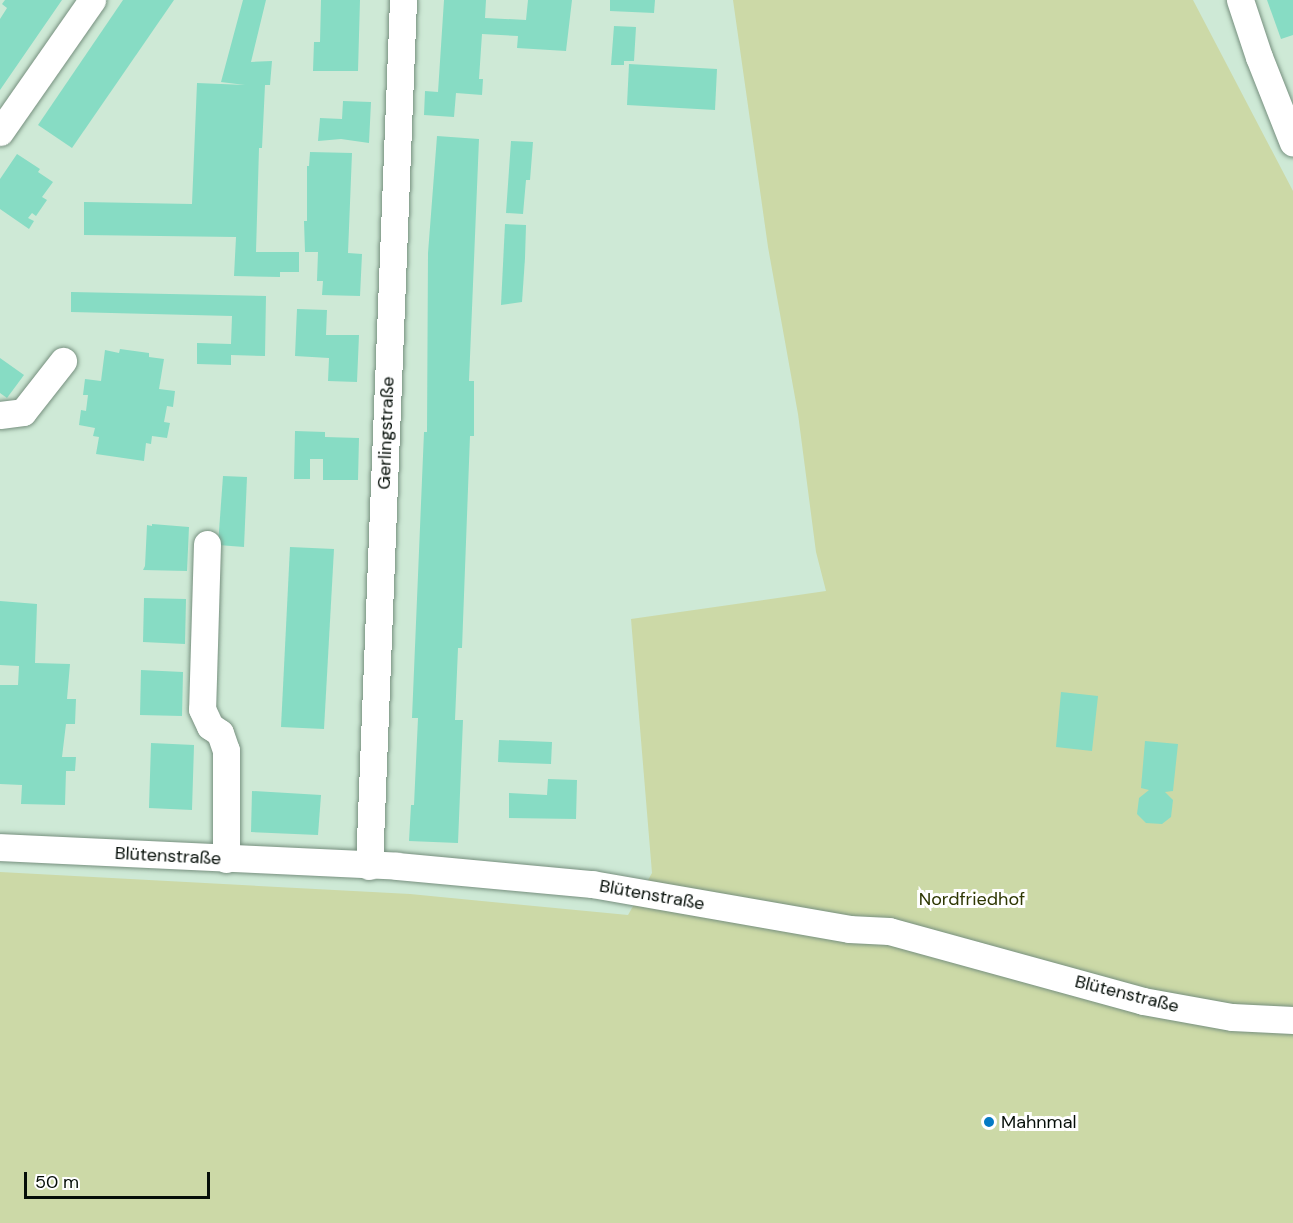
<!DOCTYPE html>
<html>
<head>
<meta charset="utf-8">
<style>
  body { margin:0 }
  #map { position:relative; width:1293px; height:1223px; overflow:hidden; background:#cee9d6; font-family:"DM Sans",sans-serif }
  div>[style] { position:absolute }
  .green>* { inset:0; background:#ccd9a7 }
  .building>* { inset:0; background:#87dcc4 }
  .roads { filter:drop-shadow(0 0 2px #768f7e) drop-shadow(0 0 2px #768f7e) }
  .minor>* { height:27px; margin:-13.5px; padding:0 13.5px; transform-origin:13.5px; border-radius:13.5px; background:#fff }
  .dots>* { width:16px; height:16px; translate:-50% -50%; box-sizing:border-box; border:3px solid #fff; border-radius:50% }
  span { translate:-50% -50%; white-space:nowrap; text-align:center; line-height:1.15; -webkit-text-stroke:6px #fff; paint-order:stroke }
  .street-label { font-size:18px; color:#050e08 }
  .park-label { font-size:18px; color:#2e3703 }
  .poi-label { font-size:18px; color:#050e08 }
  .left { translate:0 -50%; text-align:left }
  .scale { position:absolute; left:24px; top:1172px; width:186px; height:27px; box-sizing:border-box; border:3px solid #050e08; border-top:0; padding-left:8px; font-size:18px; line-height:21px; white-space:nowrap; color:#050e08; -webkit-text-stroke:4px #fff; paint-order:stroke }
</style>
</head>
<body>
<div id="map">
  <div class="green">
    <div style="clip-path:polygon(733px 0,1193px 0,1293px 191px,1293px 1223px,0 1223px,0 872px,410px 894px,628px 915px,652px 873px,631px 619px,826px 591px,816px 552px,798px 414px,768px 247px)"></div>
  </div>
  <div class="building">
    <div style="clip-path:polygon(5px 0,62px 0,0 90px,0 19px,7px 8px,2px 4px)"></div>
    <div style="clip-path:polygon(123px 0,174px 0,72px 148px,38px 125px)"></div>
    <div style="clip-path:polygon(243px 0,266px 0,251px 62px,272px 61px,270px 85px,265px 85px,262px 148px,259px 148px,256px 252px,299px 252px,299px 272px,280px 272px,280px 277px,234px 276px,236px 237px,84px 235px,84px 202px,192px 204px,197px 83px,245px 85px,221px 82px)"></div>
    <div style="clip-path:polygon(321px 0,360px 0,358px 71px,313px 71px,314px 42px,320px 42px)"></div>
    <div style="clip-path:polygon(444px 0,486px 0,485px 18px,526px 20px,528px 0,572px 0,566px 51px,517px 48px,518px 36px,482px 34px,479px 79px,483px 79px,482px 95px,456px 93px,454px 117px,424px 115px,425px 91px,438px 92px)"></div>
    <div style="clip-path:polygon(610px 0,655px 0,654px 13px,610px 11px)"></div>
    <div style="clip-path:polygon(1267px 0,1293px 0,1293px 35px,1281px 39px)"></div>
    <div style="clip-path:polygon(614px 26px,636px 27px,634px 61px,624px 61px,624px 65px,611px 65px)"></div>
    <div style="clip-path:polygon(629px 64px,717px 69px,715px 110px,627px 105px)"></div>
    <div style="clip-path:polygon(343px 101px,371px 102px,369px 143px,341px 139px,318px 141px,320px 118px,342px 119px)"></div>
    <div style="clip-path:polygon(437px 136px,479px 139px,469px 381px,474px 381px,474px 436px,470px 436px,462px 648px,458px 648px,455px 720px,463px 720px,458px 843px,409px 841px,411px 805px,414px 805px,418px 718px,412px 718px,424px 432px,427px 432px,428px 253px)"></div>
    <div style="clip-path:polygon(511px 141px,533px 142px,530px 180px,526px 180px,523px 214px,506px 213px)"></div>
    <div style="clip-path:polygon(310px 152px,352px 153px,348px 253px,362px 254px,360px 296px,322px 295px,323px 281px,317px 281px,318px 252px,305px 252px,304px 221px,307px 221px,307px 166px,309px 166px)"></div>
    <div style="clip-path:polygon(17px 154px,40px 169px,38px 172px,53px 182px,42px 197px,47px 200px,36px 216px,32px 213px,28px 218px,34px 221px,29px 229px,0 209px,0 179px)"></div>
    <div style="clip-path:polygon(505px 224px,526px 225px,525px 258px,522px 302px,501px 305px)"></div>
    <div style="clip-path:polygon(71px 292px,266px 296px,265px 356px,231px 355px,231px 365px,197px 364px,197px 343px,231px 344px,232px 316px,71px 312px)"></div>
    <div style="clip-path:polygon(297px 309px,327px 310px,326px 335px,359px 335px,357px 382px,328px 381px,329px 358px,295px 356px)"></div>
    <div style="clip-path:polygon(120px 349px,149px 353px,149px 357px,164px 359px,159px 389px,175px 391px,173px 407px,167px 406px,164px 422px,170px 423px,167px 438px,152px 436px,151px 444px,146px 443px,144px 461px,96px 454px,99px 437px,93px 436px,95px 428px,79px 425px,81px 410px,86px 411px,88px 395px,83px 395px,85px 379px,101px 381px,105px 350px,119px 353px)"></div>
    <div style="clip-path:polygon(0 358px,24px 375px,7px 398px,0 393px)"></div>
    <div style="clip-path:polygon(295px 431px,325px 432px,325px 437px,359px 438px,358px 480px,323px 480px,323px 459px,310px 459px,310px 479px,294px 479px)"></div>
    <div style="clip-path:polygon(223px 476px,247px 477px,244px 547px,218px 545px)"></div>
    <div style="clip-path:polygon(152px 524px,189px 527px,187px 571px,143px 570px,145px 566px,147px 525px,152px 526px)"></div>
    <div style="clip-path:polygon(290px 547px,334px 549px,324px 729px,281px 727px)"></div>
    <div style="clip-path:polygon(144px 598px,186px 599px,185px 644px,143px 642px)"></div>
    <div style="clip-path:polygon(0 601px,37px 604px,35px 663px,70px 664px,67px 699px,76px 699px,75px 724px,66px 724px,62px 757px,76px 757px,75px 771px,66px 771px,65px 805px,21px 804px,22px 785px,0 784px,0 685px,18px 685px,19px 666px,0 665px)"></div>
    <div style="clip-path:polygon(141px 670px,183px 672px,182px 716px,140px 715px)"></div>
    <div style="clip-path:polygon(1061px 692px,1098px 696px,1092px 751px,1056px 747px)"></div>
    <div style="clip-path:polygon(499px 740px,552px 742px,551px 764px,498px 762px)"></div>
    <div style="clip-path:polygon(1145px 741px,1178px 744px,1173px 791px,1165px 792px,1173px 800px,1171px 817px,1162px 824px,1146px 823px,1137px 814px,1139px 798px,1149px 790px,1141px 788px)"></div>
    <div style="clip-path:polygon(151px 743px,194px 745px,192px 810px,149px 808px)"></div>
    <div style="clip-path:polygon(548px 779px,577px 780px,576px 819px,509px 818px,509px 793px,547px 795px)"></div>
    <div style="clip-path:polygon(252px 791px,321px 795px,318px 835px,251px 832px)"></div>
  </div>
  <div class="roads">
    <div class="minor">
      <div style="left:1240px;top:0;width:60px;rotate:71.6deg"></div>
      <div style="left:1259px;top:57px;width:92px;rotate:68.4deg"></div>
      <div style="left:0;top:132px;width:161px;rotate:-55.1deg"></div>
      <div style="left:0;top:415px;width:23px;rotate:-7deg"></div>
      <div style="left:23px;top:412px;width:65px;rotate:-51.9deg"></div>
      <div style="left:207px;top:544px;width:165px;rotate:91.7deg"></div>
      <div style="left:202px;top:709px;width:19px;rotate:65deg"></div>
      <div style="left:210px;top:726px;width:12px;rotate:35deg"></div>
      <div style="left:220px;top:733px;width:18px;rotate:71deg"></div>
      <div style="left:226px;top:750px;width:109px;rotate:90deg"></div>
      <div style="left:0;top:847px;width:397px;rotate:2.7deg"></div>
      <div style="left:397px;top:866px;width:196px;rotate:5.3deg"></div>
      <div style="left:592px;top:884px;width:261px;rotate:9.9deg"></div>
      <div style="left:849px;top:929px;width:40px;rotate:2.9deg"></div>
      <div style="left:889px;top:931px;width:263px;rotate:15.4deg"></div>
      <div style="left:1143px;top:1001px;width:90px;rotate:10.2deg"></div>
      <div style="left:1232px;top:1017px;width:61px;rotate:2.8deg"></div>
      <div style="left:369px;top:866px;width:867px;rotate:-87.75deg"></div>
    </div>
  </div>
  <div class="dots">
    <div style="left:989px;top:1122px;background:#047ac4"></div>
  </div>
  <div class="street-label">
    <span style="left:386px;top:433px;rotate:-88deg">Gerlingstraße</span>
    <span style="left:168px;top:856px;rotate:3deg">Blütenstraße</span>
    <span style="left:652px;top:895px;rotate:10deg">Blütenstraße</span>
    <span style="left:1127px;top:994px;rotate:14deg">Blütenstraße</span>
  </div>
  <div class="park-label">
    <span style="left:972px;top:899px">Nordfriedhof</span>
  </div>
  <div class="poi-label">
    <span class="left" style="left:1001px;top:1122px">Mahnmal</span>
  </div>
  <div class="scale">50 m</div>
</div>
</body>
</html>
